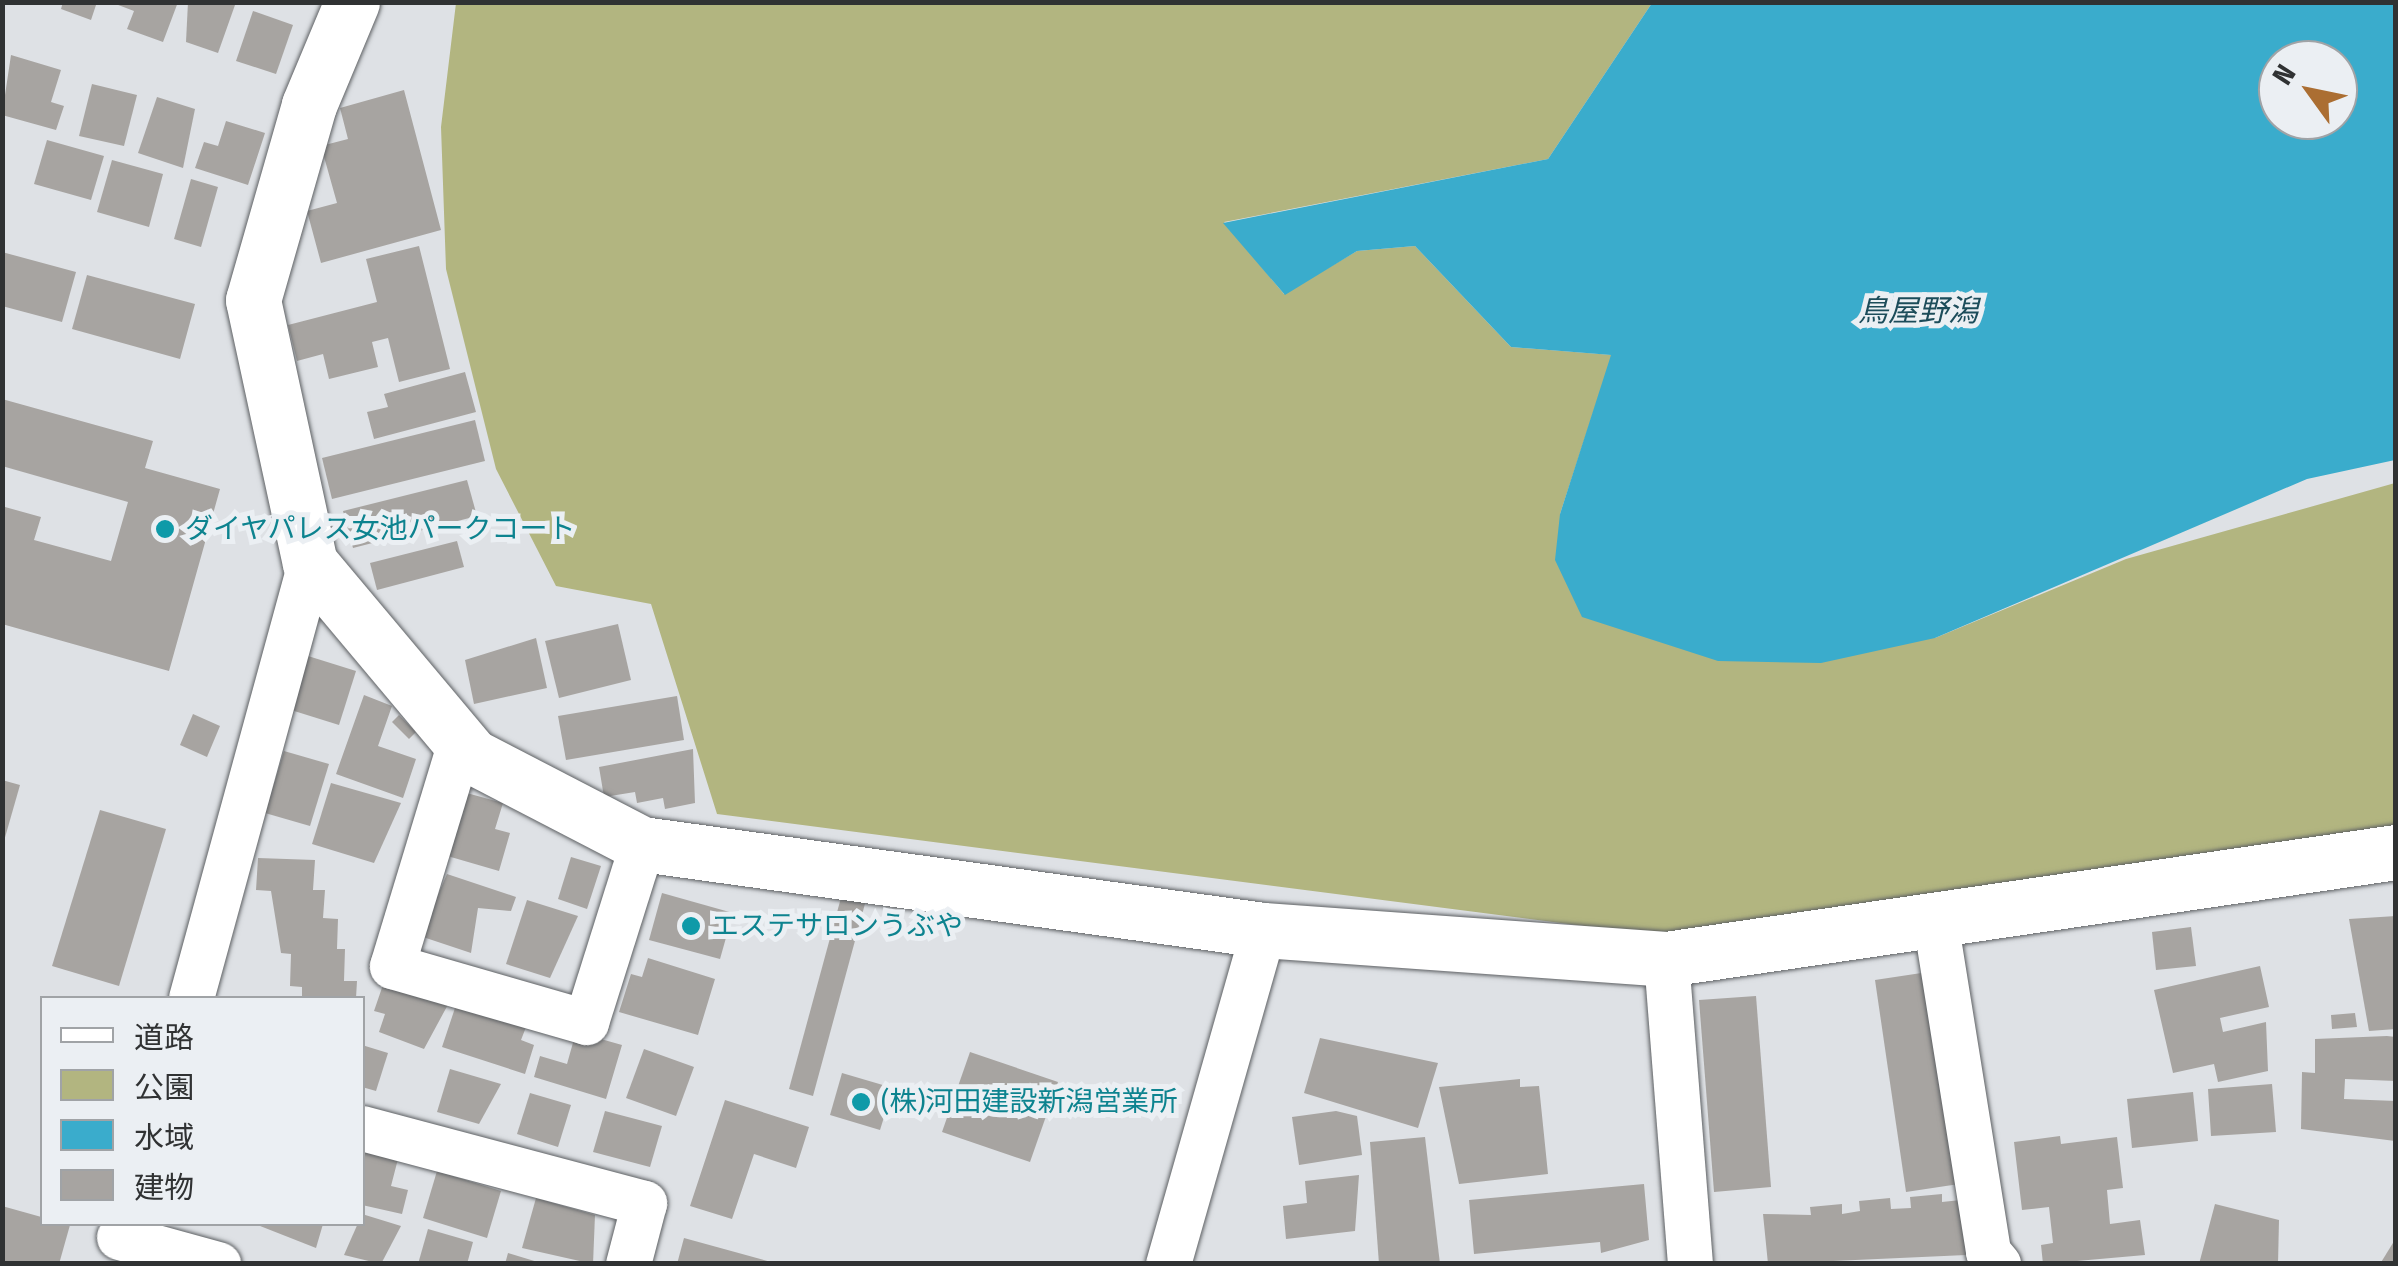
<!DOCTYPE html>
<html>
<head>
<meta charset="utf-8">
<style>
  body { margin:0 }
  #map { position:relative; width:2398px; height:1266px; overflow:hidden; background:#dee1e5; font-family:"Fira Sans Condensed","Noto Sans JP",sans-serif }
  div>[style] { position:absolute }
  .green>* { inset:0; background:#b2b580 }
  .water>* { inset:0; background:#3aaccc }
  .building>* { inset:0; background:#a7a4a1 }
  .roads { filter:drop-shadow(0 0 2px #5d6063) drop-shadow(0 0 2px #5d6063) }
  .minor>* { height:45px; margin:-22.5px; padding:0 22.5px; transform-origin:22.5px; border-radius:22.5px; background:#fff }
  .tertiary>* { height:55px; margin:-27.5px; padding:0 27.5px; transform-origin:27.5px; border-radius:27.5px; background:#fff }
  .dots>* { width:28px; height:28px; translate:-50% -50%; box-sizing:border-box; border:5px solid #ebeff3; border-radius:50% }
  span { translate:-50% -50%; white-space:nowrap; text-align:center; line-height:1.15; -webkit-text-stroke:10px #ebeff3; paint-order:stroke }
  .culture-label { font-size:28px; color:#0d838f }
  .left { translate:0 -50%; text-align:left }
  .water-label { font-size:30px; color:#1c4c5a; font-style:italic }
  .frame { position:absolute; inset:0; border:5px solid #303233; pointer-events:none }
  .legend { position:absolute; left:40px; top:996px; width:325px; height:230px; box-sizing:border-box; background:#ebeff3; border:2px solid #a0a3a6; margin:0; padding:12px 18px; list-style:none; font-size:30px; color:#303233 }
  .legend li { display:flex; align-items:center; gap:20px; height:50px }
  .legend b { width:50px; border:2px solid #a0a3a6 }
  .north { position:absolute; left:2258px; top:40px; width:100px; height:100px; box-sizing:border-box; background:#ebeff3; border:2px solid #a0a3a6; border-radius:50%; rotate:303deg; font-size:28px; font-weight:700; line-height:40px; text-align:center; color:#303233 }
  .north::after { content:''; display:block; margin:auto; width:35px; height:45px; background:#ab6e32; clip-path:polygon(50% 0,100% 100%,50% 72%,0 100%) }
</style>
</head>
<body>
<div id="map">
  <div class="green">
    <div style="clip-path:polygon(456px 3px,1652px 3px,1548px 159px,1224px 222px,1284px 294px,1357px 251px,1415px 246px,1511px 347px,1612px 355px,1560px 514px,1935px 638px,2126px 559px,2395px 483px,2395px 826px,1669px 937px,717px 814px,651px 604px,556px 586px,496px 469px,446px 269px,441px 127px)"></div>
  </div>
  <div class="water">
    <div style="clip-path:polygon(evenodd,1652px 3px,2395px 3px,2395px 460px,2307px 479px,1935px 638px,1821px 663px,1718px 661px,1582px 617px,1555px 560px,1560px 514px,1611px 355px,1511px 347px,1415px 246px,1357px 251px,1285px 295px,1223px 223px,1548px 159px,1652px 3px,2278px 60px,2338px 60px,2338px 120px,2278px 120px,2278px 60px)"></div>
  </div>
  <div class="building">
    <div style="clip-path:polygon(63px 2px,97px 2px,91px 20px,61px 9px)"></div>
    <div style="clip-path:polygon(178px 2px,163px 42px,127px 29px,134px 11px,113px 3px)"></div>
    <div style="clip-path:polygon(188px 2px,235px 5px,218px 53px,186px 42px)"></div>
    <div style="clip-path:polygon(253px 11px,293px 25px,276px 74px,236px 61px)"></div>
    <div style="clip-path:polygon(11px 55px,61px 70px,51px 102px,64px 106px,56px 130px,2px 115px)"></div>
    <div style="clip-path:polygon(92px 84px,137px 95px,124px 146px,79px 136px)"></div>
    <div style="clip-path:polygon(404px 90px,441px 230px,321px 263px,307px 211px,337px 203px,321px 146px,348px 139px,340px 108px)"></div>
    <div style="clip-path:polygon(157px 97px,195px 109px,183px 168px,138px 153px)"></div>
    <div style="clip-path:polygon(226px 121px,265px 133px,248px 185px,195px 168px,204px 142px,218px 146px)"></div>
    <div style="clip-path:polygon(47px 140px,104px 156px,91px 200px,34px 184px)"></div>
    <div style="clip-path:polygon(112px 160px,163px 174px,149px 227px,97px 212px)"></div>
    <div style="clip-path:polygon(191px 179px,218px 187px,201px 247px,174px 239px)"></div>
    <div style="clip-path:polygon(419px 246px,450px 369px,399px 382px,388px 338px,372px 342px,378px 367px,329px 379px,323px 354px,297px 361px,288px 325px,377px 302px,366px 259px)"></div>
    <div style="clip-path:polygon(2px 252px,76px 272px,62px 322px,2px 306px)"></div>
    <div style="clip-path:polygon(87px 275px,195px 304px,180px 359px,72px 329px)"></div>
    <div style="clip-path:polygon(465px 372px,476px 412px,374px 439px,367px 412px,388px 407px,384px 394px)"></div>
    <div style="clip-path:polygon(2px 399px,153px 441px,145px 468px,220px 489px,169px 671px,2px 624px,5px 507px,41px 517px,34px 540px,111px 561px,128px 502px,2px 466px)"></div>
    <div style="clip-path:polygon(475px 420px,485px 461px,332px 499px,322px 458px)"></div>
    <div style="clip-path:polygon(467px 480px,477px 516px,353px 548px,343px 511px)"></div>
    <div style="clip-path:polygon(457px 541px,464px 567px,377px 590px,370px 563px)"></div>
    <div style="clip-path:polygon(618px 624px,631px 680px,559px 698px,545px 641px)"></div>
    <div style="clip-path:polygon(536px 638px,547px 688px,474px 704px,465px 660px)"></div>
    <div style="clip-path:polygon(308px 656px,356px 671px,339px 725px,291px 710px)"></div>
    <div style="clip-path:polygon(364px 695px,392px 706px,378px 746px,416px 759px,403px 798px,336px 774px)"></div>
    <div style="clip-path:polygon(677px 696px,684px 740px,566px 760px,558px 716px)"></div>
    <div style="clip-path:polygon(193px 714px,220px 726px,207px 757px,180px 745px)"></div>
    <div style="clip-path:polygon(399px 715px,416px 732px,409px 739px,392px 722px)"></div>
    <div style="clip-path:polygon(693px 749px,695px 803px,665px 809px,663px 798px,637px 803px,635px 792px,604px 797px,599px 767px)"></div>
    <div style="clip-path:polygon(284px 751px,329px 764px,310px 826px,265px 813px)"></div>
    <div style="clip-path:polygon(2px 780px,20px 785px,4px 841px,2px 841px)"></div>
    <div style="clip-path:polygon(331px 783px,401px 803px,374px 863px,312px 844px)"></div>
    <div style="clip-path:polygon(463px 792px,503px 803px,495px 829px,510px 833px,499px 871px,444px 855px)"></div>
    <div style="clip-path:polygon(100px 810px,166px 829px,119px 986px,52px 966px)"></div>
    <div style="clip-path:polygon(571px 857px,601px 866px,587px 909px,558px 899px)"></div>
    <div style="clip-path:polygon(258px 858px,315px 860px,313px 890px,325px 890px,323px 918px,338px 919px,337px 949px,345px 949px,344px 981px,357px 981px,356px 998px,302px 998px,302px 987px,290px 986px,291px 954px,281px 953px,271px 891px,256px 890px)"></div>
    <div style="clip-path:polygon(447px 874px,516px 897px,511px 911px,478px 908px,471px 953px,420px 936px)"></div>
    <div style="clip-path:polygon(662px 893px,733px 913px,720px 959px,649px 940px)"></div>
    <div style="clip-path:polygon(842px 894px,866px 900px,813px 1096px,789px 1089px)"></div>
    <div style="clip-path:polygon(527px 900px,578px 916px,550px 978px,506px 964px)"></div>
    <div style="clip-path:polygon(2396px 916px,2396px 1029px,2369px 1031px,2349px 919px)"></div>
    <div style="clip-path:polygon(2191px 927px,2196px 966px,2156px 970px,2152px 932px)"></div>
    <div style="clip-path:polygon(648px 958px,715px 979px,698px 1035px,619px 1012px,631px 974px,642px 977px)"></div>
    <div style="clip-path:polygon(2260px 966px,2269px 1007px,2220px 1018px,2223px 1032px,2266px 1022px,2268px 1071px,2218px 1082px,2214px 1064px,2173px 1073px,2154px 990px)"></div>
    <div style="clip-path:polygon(1928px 972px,1959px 1184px,1906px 1192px,1875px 980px)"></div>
    <div style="clip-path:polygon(386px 976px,451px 999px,424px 1049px,379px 1032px,385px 1014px,374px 1011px)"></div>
    <div style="clip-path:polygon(1756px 996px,1771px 1187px,1714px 1192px,1699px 1000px)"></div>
    <div style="clip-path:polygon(458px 999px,528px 1022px,521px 1040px,534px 1045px,525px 1074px,442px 1047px)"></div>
    <div style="clip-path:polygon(2355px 1013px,2357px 1027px,2332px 1029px,2331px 1015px)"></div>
    <div style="clip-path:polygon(576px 1032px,622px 1045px,606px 1099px,534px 1077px,540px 1056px,567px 1064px)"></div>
    <div style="clip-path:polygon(2387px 1036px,2396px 1037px,2396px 1081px,2345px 1079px,2344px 1099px,2396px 1101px,2395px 1141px,2301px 1129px,2302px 1072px,2315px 1073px,2315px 1039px)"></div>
    <div style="clip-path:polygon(1320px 1038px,1438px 1063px,1418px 1128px,1304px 1093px)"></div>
    <div style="clip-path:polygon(362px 1045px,388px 1053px,376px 1091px,362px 1087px)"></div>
    <div style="clip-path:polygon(644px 1049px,694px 1067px,676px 1116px,626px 1098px)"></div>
    <div style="clip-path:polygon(970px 1052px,1058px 1082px,1030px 1162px,942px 1132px)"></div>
    <div style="clip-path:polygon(450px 1069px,501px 1084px,479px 1124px,437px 1112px)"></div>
    <div style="clip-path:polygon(842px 1073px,893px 1088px,880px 1130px,830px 1115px)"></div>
    <div style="clip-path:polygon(1520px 1079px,1520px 1087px,1539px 1086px,1548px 1174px,1459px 1184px,1439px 1087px)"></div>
    <div style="clip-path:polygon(2272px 1084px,2276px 1132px,2211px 1136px,2208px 1089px)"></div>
    <div style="clip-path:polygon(2193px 1092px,2198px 1141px,2132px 1148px,2127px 1099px)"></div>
    <div style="clip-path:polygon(530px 1093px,571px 1105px,558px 1147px,517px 1134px)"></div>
    <div style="clip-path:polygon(725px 1100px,809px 1127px,796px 1168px,754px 1154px,732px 1219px,690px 1206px)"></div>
    <div style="clip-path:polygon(605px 1111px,662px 1126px,650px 1167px,593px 1152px)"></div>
    <div style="clip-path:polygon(1336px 1111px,1357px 1116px,1362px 1155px,1299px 1165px,1292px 1117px)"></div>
    <div style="clip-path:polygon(2060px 1136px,2061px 1144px,2117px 1137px,2123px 1188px,2107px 1190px,2110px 1224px,2140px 1220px,2145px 1255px,2043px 1264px,2041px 1245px,2053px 1243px,2049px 1207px,2022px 1210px,2014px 1142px)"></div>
    <div style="clip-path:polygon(1425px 1137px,1440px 1264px,1379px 1264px,1370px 1142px)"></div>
    <div style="clip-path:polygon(362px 1150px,398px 1159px,391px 1186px,408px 1190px,402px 1214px,362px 1205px)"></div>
    <div style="clip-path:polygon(437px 1171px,501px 1191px,487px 1238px,423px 1218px)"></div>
    <div style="clip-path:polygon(1359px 1175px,1355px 1231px,1286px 1239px,1283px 1206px,1307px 1203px,1305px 1181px)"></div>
    <div style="clip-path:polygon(1644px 1184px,1649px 1240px,1601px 1253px,1600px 1242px,1474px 1254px,1469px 1200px)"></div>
    <div style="clip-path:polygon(1942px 1194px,1942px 1202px,1961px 1200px,1966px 1255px,1768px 1264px,1763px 1214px,1811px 1215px,1810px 1207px,1842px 1204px,1842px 1214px,1860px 1211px,1859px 1201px,1890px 1198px,1891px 1209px,1911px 1208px,1910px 1197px)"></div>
    <div style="clip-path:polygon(536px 1198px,595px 1215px,593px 1264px,522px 1248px)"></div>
    <div style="clip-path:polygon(2215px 1204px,2279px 1220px,2278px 1264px,2199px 1264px)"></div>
    <div style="clip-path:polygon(2px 1206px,70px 1225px,59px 1264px,2px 1261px)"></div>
    <div style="clip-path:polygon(362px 1214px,401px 1226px,381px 1264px,344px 1255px)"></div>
    <div style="clip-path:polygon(255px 1224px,323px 1224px,316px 1248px)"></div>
    <div style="clip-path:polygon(428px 1229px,473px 1242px,467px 1264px,418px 1264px)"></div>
    <div style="clip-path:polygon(684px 1238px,771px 1262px,771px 1264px,677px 1264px)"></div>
    <div style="clip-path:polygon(2396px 1238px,2396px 1264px,2380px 1264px)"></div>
    <div style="clip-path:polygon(508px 1253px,541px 1263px,541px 1264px,505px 1264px)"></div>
  </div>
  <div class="roads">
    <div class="minor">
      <div style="left:460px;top:742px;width:234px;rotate:106.9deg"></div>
      <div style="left:392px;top:966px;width:202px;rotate:16.1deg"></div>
      <div style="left:586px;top:1022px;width:187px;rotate:-72.5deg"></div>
      <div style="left:1935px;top:920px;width:336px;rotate:80.9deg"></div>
      <div style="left:1988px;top:1252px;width:16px;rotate:50deg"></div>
      <div style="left:1666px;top:959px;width:306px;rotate:85.5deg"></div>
      <div style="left:191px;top:998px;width:451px;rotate:-74.7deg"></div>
      <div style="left:362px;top:1128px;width:292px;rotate:14.9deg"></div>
      <div style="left:644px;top:1203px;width:63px;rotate:104.7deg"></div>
      <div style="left:119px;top:1237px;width:103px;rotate:15.3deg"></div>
      <div style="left:1168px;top:1264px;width:347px;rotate:-74.1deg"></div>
    </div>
    <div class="tertiary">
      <div style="left:352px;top:2px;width:112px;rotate:112.7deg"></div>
      <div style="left:309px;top:105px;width:203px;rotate:106deg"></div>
      <div style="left:253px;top:300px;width:269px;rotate:77.8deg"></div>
      <div style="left:310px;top:563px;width:252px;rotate:50deg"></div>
      <div style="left:472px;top:756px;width:191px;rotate:27.4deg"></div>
      <div style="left:642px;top:844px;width:627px;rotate:7.88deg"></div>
      <div style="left:1263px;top:930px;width:404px;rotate:4.1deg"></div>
      <div style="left:1666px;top:959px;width:738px;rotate:-8.34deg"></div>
    </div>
  </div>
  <div class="dots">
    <div style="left:165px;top:529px;background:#0f9aa8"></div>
    <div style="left:691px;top:926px;background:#0f9aa8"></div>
    <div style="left:861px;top:1102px;background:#0f9aa8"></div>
  </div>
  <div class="culture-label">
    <span class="left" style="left:185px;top:529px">ダイヤパレス女池パークコート</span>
    <span class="left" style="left:711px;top:926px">エステサロンうぶや</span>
    <span class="left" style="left:881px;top:1102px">(株)河田建設新潟営業所</span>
  </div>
  <div class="water-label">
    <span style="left:1918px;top:311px">鳥屋野潟</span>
  </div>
  <div class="frame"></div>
  <ul class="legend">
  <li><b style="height:12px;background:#fff"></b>道路</li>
  <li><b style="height:28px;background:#b2b580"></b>公園</li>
  <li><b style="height:28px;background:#3aaccc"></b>水域</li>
  <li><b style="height:28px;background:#a7a4a1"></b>建物</li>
  </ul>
  <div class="north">N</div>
</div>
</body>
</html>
